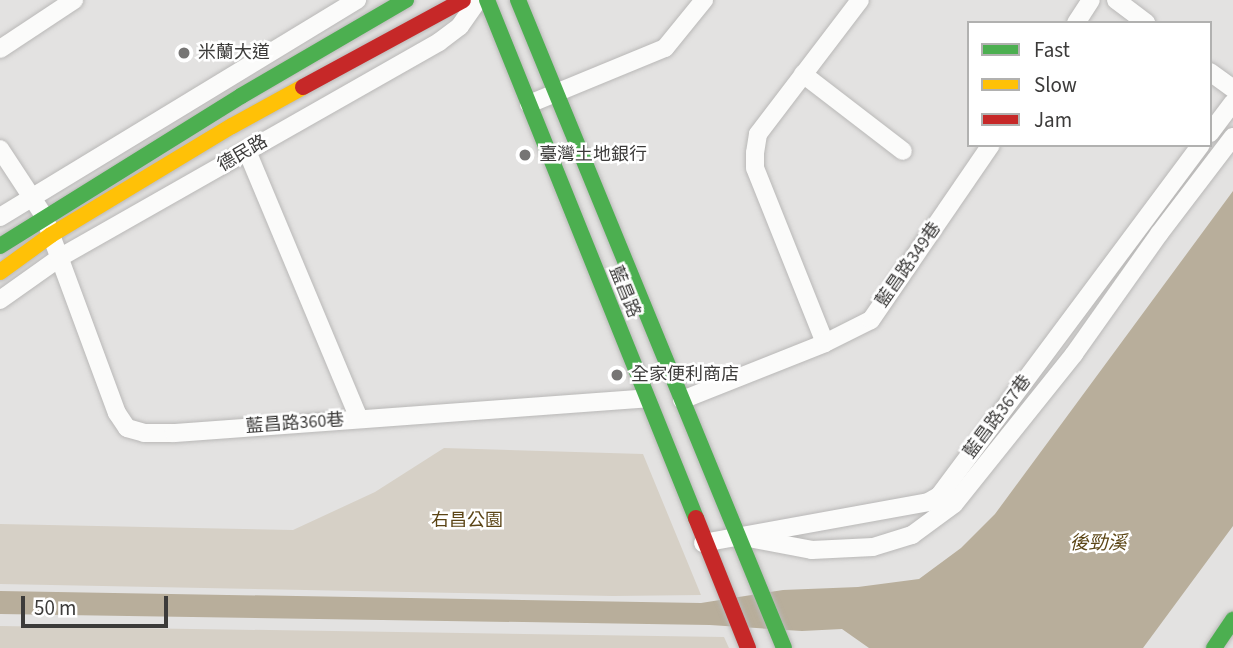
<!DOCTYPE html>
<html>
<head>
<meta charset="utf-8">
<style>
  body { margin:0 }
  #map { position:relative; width:1233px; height:648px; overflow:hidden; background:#e3e2e1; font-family:"Source Sans 3","Noto Sans TC",sans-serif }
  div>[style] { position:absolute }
  .green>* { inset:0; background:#d6d0c6 }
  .water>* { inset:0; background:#b8ae9b }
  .roads { filter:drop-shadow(0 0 2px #b9b8b7) drop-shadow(0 0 2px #b9b8b7) }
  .street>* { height:18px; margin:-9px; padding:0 9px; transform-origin:9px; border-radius:9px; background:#fbfbfa }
  .fast>* { height:16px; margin:-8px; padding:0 8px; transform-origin:8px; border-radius:8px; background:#4caf50 }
  .slow>* { height:16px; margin:-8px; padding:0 8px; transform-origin:8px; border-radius:8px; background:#ffc107 }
  .jam>* { height:16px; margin:-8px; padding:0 8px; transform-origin:8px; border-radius:8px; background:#c62828 }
  .dots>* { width:19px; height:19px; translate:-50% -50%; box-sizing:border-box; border:4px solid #fff; border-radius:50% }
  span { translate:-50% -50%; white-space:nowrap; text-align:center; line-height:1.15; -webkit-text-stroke:5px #fff; paint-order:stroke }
  .poi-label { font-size:18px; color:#3c3b3a }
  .left { translate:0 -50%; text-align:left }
  .street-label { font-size:18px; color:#3c3b3a }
  .park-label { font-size:18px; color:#5c4516 }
  .water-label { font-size:19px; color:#5d4717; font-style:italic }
  .legend { position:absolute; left:967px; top:21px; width:245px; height:126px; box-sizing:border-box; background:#fff; border:2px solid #b1b1b0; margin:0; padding:9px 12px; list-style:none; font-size:21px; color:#3c3b3a }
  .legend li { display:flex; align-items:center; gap:14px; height:35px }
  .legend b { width:35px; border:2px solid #b1b1b0 }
  .scale { position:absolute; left:21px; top:596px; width:147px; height:32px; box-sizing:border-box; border:4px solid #3c3b3a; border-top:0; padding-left:9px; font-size:21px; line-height:24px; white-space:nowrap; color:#3c3b3a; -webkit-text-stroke:5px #fff; paint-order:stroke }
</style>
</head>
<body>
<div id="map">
  <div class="green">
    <div style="clip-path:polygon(444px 448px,643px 454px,701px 595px,613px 596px,0 584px,0 524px,293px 530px,375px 492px)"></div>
    <div style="clip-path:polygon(0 626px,724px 637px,729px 648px,0 648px)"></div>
  </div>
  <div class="water">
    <div style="clip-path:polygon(1233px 191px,1233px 526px,1143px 648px,869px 648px,842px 629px,802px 631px,710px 625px,0 614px,0 591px,701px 603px,783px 590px,858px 587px,919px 579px,961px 548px,995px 514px)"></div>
  </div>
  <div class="roads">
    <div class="street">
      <div style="left:1116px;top:0;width:38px;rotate:37deg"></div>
      <div style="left:1076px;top:23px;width:27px;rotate:-57deg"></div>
      <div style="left:0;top:49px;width:89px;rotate:-33.5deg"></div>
      <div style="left:1210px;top:72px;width:29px;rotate:36deg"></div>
      <div style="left:803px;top:74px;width:126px;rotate:37.6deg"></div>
      <div style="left:529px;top:104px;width:147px;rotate:-22.4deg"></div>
      <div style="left:665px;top:48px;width:62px;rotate:-50.9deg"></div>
      <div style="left:1210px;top:133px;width:38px;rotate:-53deg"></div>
      <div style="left:0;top:149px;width:80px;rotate:56.7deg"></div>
      <div style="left:44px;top:216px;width:210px;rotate:69.7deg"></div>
      <div style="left:117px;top:413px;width:18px;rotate:56deg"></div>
      <div style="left:127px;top:428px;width:18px;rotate:16deg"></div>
      <div style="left:144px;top:433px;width:30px"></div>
      <div style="left:174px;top:433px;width:473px;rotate:-4.2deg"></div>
      <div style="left:247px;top:151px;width:290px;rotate:67.3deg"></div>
      <div style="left:0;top:217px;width:418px;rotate:-31.3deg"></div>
      <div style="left:0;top:300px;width:72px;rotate:-35.4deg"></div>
      <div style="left:59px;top:258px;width:437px;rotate:-29.6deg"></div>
      <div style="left:439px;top:42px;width:26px;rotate:-37deg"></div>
      <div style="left:460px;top:26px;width:32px;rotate:-55deg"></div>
      <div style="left:825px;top:343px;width:188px;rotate:-111.8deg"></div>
      <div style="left:755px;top:168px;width:15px;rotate:-90deg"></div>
      <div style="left:755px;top:153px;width:19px;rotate:-81deg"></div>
      <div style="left:758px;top:134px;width:168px;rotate:-52.7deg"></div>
      <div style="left:682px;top:400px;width:154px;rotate:-21.7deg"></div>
      <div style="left:825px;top:343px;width:51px;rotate:-26.6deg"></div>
      <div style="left:871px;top:320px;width:212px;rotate:-55.6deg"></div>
      <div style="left:738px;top:536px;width:75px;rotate:10.7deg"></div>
      <div style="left:812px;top:550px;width:61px;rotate:-2.8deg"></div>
      <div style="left:873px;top:547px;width:41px;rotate:-17.1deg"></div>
      <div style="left:912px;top:535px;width:52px;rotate:-36.4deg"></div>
      <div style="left:954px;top:504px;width:192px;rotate:-51.3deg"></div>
      <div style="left:1074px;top:354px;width:147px;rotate:-54.7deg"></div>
      <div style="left:1159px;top:234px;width:122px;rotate:-52.7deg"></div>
      <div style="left:703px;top:543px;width:229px;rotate:-10.3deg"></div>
      <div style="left:928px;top:502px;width:13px;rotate:-29deg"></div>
      <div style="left:939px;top:496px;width:438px;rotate:-53.3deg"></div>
    </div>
    <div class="fast">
      <div style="left:487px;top:0;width:559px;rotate:68.03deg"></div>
      <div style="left:518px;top:0;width:700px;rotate:67.68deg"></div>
      <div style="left:0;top:246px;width:284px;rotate:-31.9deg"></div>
      <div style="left:241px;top:96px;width:191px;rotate:-30.2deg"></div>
      <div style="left:1214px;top:648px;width:34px;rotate:-56deg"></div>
    </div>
    <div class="slow">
      <div style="left:0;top:272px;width:63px;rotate:-36deg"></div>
      <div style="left:51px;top:235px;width:211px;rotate:-31.1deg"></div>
      <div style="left:232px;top:126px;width:81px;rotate:-28.8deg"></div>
    </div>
    <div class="jam">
      <div style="left:303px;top:87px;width:182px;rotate:-28.5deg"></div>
      <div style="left:696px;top:518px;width:140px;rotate:68.2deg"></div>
    </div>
  </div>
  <div class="dots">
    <div style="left:184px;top:53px;background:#767574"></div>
    <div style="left:525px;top:155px;background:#767574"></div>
    <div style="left:617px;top:375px;background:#767574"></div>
  </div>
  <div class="poi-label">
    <span class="left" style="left:198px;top:53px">米蘭大道</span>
    <span class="left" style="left:539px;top:155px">臺灣土地銀行</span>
    <span class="left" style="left:631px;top:375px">全家便利商店</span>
  </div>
  <div class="street-label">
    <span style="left:243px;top:154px;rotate:-30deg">德民路</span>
    <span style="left:909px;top:265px;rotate:-55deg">藍昌路349巷</span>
    <span style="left:624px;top:292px;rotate:68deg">藍昌路</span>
    <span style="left:998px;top:417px;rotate:-53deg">藍昌路367巷</span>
    <span style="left:295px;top:424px;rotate:-4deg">藍昌路360巷</span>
  </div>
  <div class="park-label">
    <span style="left:467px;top:521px">右昌公園</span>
  </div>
  <div class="water-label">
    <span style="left:1098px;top:544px">後勁溪</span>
  </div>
  <ul class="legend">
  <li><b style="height:9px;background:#4caf50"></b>Fast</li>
  <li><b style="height:9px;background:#ffc107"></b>Slow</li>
  <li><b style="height:9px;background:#c62828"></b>Jam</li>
  </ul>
  <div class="scale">50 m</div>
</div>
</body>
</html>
